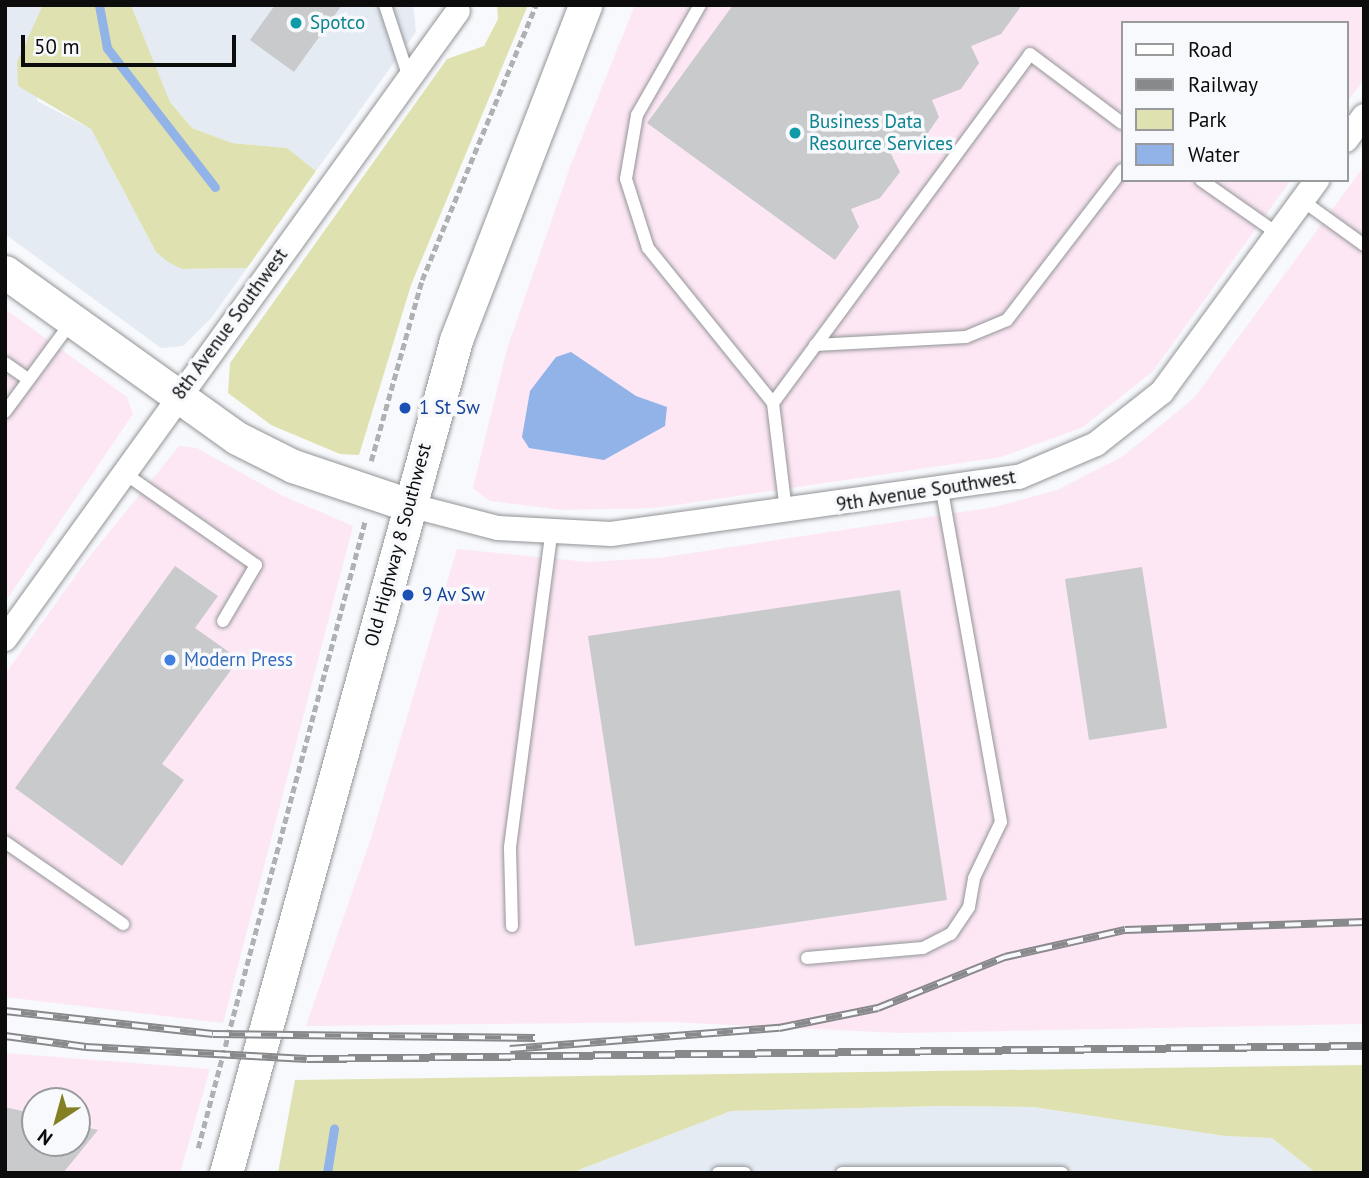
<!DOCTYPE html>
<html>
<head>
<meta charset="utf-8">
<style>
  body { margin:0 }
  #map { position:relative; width:1369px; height:1178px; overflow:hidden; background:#f7f9fc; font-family:"PT Sans",sans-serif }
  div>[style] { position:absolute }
  .commercial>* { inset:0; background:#fde7f5 }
  .built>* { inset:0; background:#e4ebf3 }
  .green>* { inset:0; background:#dfe2b0 }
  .water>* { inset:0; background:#91b3e7 }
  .stream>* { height:9px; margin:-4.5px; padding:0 4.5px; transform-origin:4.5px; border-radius:4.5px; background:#91b3e7 }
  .building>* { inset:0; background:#c8cacc }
  .path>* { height:4.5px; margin-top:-2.25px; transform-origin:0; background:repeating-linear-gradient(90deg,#aeb0b2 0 7px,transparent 0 10.5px) }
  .roads { filter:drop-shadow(0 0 2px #939597) drop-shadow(0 0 2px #939597) }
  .lane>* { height:12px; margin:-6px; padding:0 6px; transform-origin:6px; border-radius:6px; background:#fff }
  .street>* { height:24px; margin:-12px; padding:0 12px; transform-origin:12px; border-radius:12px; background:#fff }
  .secondary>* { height:33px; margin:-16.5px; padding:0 16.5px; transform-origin:16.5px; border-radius:16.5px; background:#fff }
  .rail>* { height:8px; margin-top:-4px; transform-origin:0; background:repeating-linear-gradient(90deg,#f7f9fc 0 16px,#88898b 0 32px); box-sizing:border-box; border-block:2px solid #88898b }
  .dots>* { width:19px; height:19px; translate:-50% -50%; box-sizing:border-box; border:4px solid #f7f9fc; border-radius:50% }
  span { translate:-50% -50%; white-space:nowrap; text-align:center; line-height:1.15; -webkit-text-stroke:7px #f7f9fc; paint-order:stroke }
  .culture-label { font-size:19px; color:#0d838f }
  .left { translate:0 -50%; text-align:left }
  .street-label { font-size:19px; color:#0c0c0d }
  .transit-label { font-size:19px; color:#164399 }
  .shop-label { font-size:19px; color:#366cbe }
  .frame { position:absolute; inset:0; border:7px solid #0c0c0d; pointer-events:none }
  .legend { position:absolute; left:1121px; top:21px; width:228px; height:161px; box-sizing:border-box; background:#f7f9fc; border:2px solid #999a9c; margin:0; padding:9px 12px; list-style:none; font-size:21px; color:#0c0c0d }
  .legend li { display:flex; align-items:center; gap:14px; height:35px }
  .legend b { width:35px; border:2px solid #999a9c }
  .north { position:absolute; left:21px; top:1087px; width:70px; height:70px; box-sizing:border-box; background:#f7f9fc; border:2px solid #999a9c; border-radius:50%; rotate:216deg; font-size:19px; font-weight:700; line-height:28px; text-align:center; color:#0c0c0d }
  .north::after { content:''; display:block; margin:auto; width:24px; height:32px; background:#847e25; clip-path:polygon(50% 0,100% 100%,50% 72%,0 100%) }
  .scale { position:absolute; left:21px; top:35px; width:215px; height:32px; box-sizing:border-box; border:4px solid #0c0c0d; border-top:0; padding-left:9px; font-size:21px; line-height:24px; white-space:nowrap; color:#0c0c0d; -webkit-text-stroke:5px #f7f9fc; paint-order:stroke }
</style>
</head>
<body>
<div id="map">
  <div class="commercial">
    <div style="clip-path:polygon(635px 5px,1364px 5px,1364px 79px,1346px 104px,1346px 23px,1122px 23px,1122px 180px,1291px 180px,1153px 371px,1083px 427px,1001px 457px,655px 508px,562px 510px,490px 501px,473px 488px,507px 349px,570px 167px)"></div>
    <div style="clip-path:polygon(1364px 166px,1364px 1024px,900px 1033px,670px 1022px,306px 1026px,371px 838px,457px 549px,588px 562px,659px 558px,995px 507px,1057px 490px,1122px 457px,1194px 398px)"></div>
    <div style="clip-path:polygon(5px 309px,127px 397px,133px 414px,5px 602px)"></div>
    <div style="clip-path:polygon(179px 446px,197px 448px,281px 495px,353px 526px,223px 1023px,5px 997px,5px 674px,89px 557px)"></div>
    <div style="clip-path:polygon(evenodd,5px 1053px,210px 1069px,180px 1173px,5px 1173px,5px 1053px,35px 1101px,77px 1101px,77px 1143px,35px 1143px,35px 1101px)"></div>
  </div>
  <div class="built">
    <div style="clip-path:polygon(5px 5px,43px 5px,37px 101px,91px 129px,156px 252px,183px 269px,247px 268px,212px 317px,183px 346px,161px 348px,5px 234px)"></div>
    <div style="clip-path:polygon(131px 5px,413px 5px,416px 32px,316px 171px,287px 148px,232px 143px,192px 128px,170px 102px)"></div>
    <div style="clip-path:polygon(940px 1106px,1033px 1107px,1225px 1136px,1272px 1138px,1316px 1173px,571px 1173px,731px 1111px)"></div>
  </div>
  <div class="green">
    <div style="clip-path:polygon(43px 5px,131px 5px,170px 102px,192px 128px,232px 143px,287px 148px,316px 171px,247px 268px,182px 269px,168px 262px,156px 252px,91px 129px,18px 86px,17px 62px)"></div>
    <div style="clip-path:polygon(497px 5px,528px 5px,411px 285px,359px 455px,340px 454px,271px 425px,228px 393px,230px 363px,447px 59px,484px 46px,498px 19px)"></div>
    <div style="clip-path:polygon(1364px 1065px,1364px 1173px,1316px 1173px,1272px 1138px,1225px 1136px,1033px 1107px,940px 1106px,731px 1111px,571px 1173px,278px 1173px,295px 1080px)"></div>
  </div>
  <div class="water">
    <div style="clip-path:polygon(571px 352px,636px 396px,667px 407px,665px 426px,604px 460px,529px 448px,522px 437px,530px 391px,556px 357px)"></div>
  </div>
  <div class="stream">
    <div style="left:99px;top:5px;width:44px;rotate:79.5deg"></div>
    <div style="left:107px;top:48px;width:176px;rotate:52.2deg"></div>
    <div style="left:327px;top:1173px;width:45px;rotate:-81deg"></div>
  </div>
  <div class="building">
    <div style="clip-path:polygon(275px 5px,342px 5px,294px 72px,250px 40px)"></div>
    <div style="clip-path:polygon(733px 5px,1022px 5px,1001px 34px,971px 46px,979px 63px,961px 89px,932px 100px,939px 117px,921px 143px,891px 154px,900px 172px,880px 198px,851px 209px,859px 227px,835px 260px,647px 123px)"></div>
    <div style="clip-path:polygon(175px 566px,218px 596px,195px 628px,239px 659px,162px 764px,184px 780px,122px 866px,15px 788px)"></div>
    <div style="clip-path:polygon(1142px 567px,1167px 728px,1089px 740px,1065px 579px)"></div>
    <div style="clip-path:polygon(900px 590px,947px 900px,635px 946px,588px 636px)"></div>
    <div style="clip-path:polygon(5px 1107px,35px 1114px,35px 1143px,77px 1143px,77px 1125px,98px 1130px,63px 1173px,5px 1173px)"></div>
  </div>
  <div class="path">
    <div style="left:371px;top:461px;width:188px;rotate:-74.3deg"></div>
    <div style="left:422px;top:280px;width:298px;rotate:-67.5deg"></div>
    <div style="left:198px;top:1148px;width:649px;rotate:-75.09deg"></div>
  </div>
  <div class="roads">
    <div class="lane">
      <div style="left:385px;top:5px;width:74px;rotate:71.8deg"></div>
      <div style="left:700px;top:5px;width:127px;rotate:119.8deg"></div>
      <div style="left:637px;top:115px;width:65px;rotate:99.8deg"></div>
      <div style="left:626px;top:179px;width:72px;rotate:72.3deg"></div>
      <div style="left:648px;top:248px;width:199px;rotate:51.1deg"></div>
      <div style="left:1201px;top:180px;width:94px;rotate:35deg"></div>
      <div style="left:1303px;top:201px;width:75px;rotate:35.8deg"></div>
      <div style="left:815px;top:345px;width:151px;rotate:-3deg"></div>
      <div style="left:966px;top:337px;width:44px;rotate:-22.5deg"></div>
      <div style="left:1007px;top:320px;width:189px;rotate:-52.5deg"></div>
      <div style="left:5px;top:363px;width:29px;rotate:35deg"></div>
      <div style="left:5px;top:412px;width:113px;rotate:-53.6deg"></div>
      <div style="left:124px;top:473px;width:161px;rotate:34.9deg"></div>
      <div style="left:256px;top:565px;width:65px;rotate:120.5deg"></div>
      <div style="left:786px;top:511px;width:109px;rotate:-96.9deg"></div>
      <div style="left:773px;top:403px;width:433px;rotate:-53.6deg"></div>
      <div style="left:1030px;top:54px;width:115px;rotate:36.9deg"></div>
      <div style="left:5px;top:842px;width:144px;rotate:34.8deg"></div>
      <div style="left:512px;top:926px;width:79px;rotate:-91.5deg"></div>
      <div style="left:510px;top:847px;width:316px;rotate:-82.5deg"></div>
      <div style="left:807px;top:958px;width:116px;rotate:-4.9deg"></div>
      <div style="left:923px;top:948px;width:31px;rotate:-27deg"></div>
      <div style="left:951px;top:934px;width:32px;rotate:-56deg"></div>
      <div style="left:969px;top:907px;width:29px;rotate:-80deg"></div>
      <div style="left:974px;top:878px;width:62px;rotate:-64.3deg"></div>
      <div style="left:1001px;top:822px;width:337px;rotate:-100.1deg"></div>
      <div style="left:718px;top:1173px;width:27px"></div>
      <div style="left:842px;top:1173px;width:220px"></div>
    </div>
    <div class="street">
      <div style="left:1346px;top:140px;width:30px;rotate:-53deg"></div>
      <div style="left:409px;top:505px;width:92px;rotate:14.5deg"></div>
      <div style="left:498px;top:528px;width:113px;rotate:3deg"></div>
      <div style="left:611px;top:534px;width:412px;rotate:-8deg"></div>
      <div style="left:1019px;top:477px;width:84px;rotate:-23.2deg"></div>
      <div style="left:1096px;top:444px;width:84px;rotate:-38.2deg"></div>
      <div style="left:1162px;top:392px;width:263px;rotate:-53.8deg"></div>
      <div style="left:5px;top:639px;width:774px;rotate:-54.2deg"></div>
    </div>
    <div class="secondary">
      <div style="left:5px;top:272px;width:285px;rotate:35.6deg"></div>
      <div style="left:237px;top:438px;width:63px;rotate:26.6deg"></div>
      <div style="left:293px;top:466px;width:122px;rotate:18.6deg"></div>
      <div style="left:226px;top:1173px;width:864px;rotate:-74.56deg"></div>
      <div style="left:456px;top:340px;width:359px;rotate:-68.9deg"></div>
    </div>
  </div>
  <div class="rail">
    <div style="left:5px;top:1011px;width:209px;rotate:6.3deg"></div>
    <div style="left:213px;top:1034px;width:322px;rotate:0.7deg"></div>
    <div style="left:5px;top:1036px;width:82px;rotate:7.7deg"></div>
    <div style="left:86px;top:1047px;width:221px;rotate:3.1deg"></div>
    <div style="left:307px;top:1059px;width:1057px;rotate:-0.7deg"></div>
    <div style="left:510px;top:1049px;width:270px;rotate:-4.5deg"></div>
    <div style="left:779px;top:1028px;width:101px;rotate:-11.4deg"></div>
    <div style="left:878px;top:1008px;width:137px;rotate:-21.9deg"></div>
    <div style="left:1005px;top:957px;width:123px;rotate:-12.7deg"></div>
    <div style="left:1125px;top:930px;width:239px;rotate:-1.9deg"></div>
  </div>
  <div class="dots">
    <div style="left:296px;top:23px;background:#0f9aa8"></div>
    <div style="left:795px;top:133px;background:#0f9aa8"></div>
    <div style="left:405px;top:408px;background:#1a4fb4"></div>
    <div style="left:408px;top:595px;background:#1a4fb4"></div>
    <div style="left:170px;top:660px;background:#3f7fe0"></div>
  </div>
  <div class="culture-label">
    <span class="left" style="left:310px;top:23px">Spotco</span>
    <span class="left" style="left:809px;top:133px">Business Data<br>Resource Services</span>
  </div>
  <div class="street-label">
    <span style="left:230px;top:324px;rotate:-54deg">8th Avenue Southwest</span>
    <span style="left:926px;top:491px;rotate:-9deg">9th Avenue Southwest</span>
    <span style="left:398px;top:545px;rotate:-75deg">Old Highway 8 Southwest</span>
  </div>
  <div class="transit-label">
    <span class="left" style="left:419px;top:408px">1 St Sw</span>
    <span class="left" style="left:422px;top:595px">9 Av Sw</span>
  </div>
  <div class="shop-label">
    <span class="left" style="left:184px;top:660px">Modern Press</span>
  </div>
  <div class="frame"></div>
  <ul class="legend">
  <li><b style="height:9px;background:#fff"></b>Road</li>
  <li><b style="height:9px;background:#88898b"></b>Railway</li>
  <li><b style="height:19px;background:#dfe2b0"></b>Park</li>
  <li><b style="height:19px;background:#91b3e7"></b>Water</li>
  </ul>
  <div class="north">N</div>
  <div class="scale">50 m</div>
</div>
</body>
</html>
